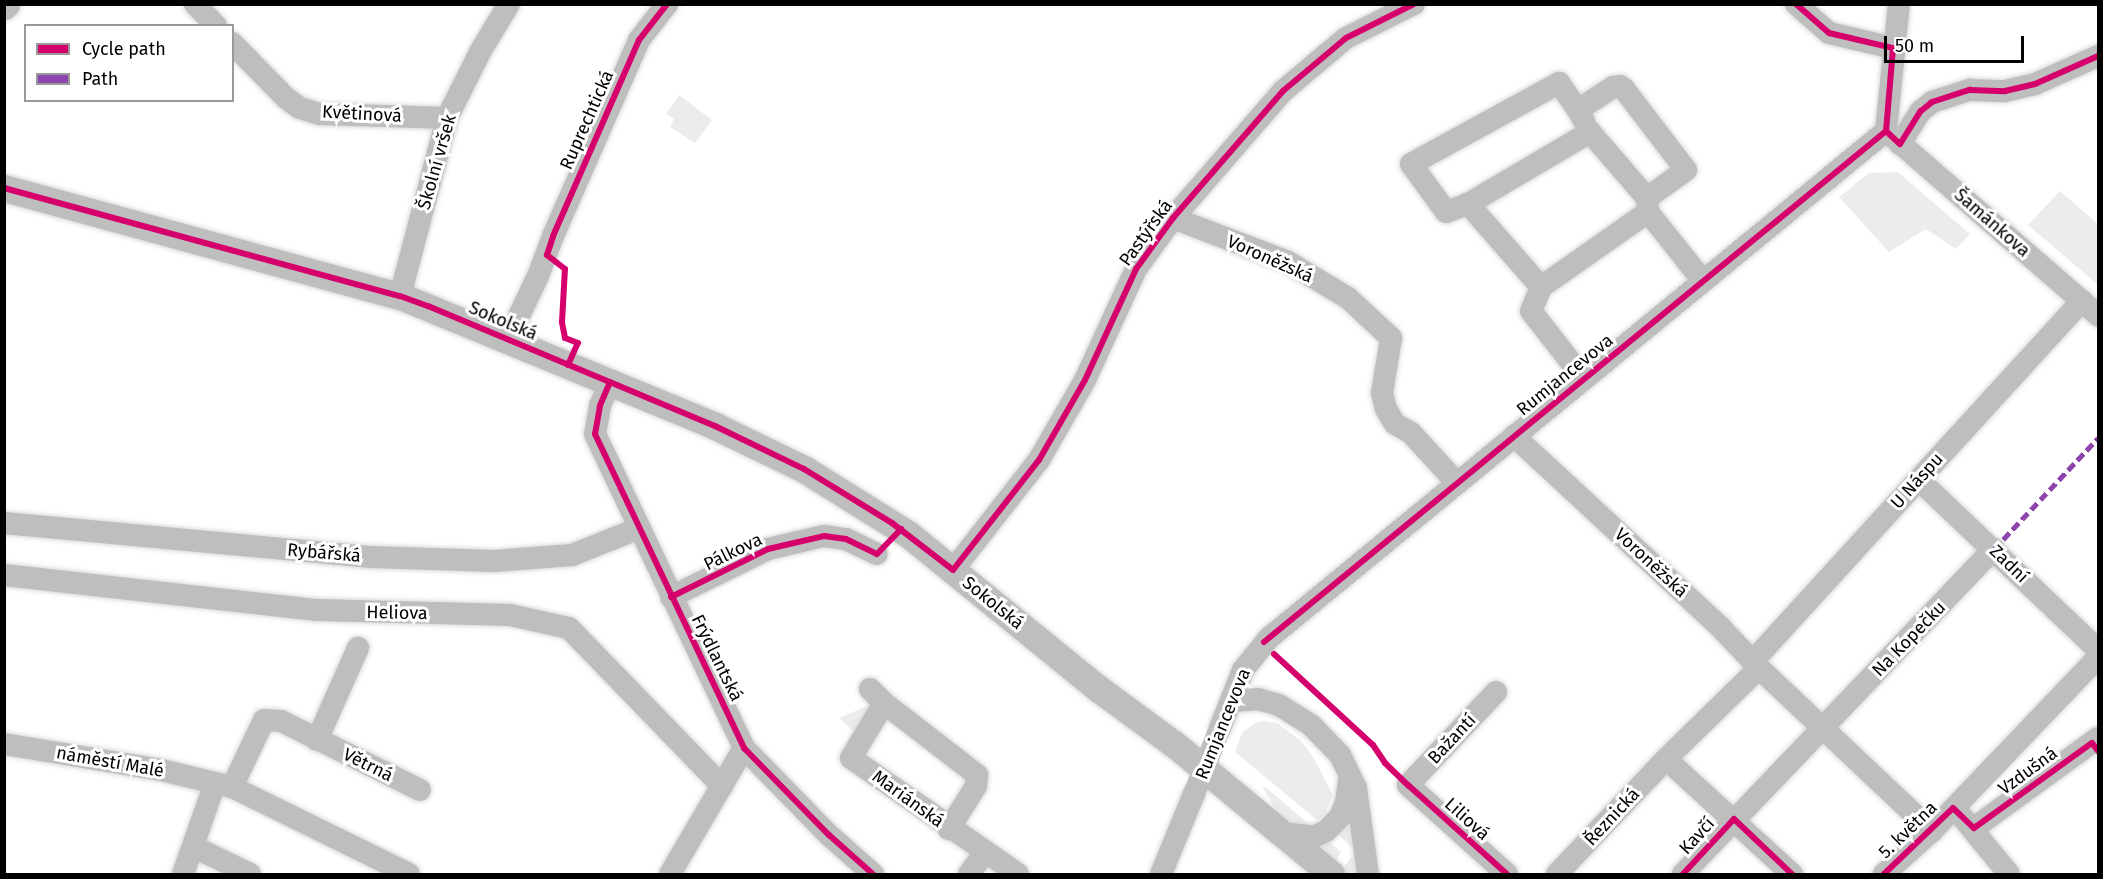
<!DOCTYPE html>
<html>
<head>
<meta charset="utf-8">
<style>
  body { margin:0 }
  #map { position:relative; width:2103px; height:879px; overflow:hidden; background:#fff; font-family:"Fira Sans",sans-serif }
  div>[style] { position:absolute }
  .green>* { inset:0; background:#ececec }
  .roads { filter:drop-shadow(0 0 2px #dbdbdb) drop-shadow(0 0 2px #dbdbdb) }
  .minor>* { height:22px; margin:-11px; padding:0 11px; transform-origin:11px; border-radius:11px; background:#bebebe }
  .major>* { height:27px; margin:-13.5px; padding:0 13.5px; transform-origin:13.5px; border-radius:13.5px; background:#bebebe }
  .tram>* { height:1.5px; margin:-0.75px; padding:0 0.75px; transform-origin:0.75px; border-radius:0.75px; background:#bebebe }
  .minor-bridge>* { height:22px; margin:-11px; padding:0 11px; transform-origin:11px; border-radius:11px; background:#bebebe }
  .quiet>* { height:4.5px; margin-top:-2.25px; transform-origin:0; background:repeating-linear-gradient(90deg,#8e44ad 0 9px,transparent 0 13.5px) }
  .cycleway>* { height:6px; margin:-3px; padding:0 3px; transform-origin:3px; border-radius:3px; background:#d6006c }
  span { translate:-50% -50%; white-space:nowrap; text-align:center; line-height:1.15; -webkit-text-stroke:6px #fff; paint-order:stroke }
  .street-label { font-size:18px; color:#000 }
  .frame { position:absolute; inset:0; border:6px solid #000; pointer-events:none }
  .legend { position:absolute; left:24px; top:24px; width:210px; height:78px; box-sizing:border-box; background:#fff; border:2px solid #999; margin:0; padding:8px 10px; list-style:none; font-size:18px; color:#000 }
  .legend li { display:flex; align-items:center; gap:12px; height:30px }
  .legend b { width:30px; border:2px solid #999 }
  .scale { position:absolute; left:1884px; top:36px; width:140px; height:27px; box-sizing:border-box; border:3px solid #000; border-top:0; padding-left:8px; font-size:18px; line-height:21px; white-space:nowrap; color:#000; -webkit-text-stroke:4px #fff; paint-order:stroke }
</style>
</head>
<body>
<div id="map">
  <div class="green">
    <div style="clip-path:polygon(679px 95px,712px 120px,695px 143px,670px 127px,674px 119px,666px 114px)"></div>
    <div style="clip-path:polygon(1898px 172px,1970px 234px,1956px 249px,1926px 229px,1889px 252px,1839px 197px,1869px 173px)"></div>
    <div style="clip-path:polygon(2060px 191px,2098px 224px,2098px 285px,2028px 225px)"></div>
    <div style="clip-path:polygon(875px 703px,857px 734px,840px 719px,841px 717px)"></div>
    <div style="clip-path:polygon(1265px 721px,1277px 723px,1301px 741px,1313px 757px,1333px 795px,1324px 816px,1317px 820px,1235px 752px,1242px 733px,1255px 723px)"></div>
    <div style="clip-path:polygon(1266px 787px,1313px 828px,1283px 822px,1263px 788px)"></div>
    <div style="clip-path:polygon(1349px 817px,1354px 847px,1353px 848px,1336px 833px)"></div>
    <div style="clip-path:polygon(1328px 840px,1341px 852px,1336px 862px,1314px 844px)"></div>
    <div style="clip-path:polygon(1351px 857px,1356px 858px,1358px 874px,1344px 874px,1341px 872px)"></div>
  </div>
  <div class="roads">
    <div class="minor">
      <div style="left:195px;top:4px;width:30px;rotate:46deg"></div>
      <div style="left:1796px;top:4px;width:44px;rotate:41.3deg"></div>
      <div style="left:1829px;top:33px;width:66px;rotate:13.2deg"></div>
      <div style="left:232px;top:43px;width:77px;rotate:45.5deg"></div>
      <div style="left:286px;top:98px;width:17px;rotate:36deg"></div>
      <div style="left:300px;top:108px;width:21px;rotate:17deg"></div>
      <div style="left:320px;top:114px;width:127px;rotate:1.8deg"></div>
      <div style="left:1584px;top:121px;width:13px;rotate:-119deg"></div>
      <div style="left:1578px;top:110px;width:42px;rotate:-33.3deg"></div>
      <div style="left:1613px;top:87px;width:7px;rotate:-8deg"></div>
      <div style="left:1620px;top:86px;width:5px;rotate:37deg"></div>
      <div style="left:1624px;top:89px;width:102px;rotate:52.6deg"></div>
      <div style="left:1686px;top:170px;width:48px;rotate:144.3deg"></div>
      <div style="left:1886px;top:131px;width:281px;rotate:41deg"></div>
      <div style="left:1886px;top:131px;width:128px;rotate:-84.2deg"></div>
      <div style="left:1900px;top:144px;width:39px;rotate:-58deg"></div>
      <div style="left:1921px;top:111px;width:14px;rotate:-39deg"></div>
      <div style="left:1932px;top:102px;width:40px;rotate:-18deg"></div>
      <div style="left:1970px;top:90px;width:35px;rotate:2deg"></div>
      <div style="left:2005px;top:91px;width:31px;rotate:-13deg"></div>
      <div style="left:2035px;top:84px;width:69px;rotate:-24deg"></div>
      <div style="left:1468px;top:204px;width:23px;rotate:160deg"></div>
      <div style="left:1446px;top:212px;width:59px;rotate:-126.1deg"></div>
      <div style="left:1411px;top:164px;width:169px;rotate:-28.7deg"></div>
      <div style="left:1559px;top:83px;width:33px;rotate:55deg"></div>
      <div style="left:1173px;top:218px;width:123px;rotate:20.9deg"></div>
      <div style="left:1288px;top:262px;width:70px;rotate:31deg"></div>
      <div style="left:1348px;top:298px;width:59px;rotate:42.9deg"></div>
      <div style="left:1391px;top:338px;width:56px;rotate:99.3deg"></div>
      <div style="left:1382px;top:393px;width:16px;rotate:76deg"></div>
      <div style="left:1386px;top:409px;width:17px;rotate:59deg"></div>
      <div style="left:1395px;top:424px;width:18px;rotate:29deg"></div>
      <div style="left:1411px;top:433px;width:68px;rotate:47.4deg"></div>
      <div style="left:1541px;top:287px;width:131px;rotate:-35deg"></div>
      <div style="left:400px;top:296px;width:184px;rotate:-75.2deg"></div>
      <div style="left:447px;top:118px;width:74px;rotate:-63.4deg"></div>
      <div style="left:480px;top:52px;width:56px;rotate:-58.9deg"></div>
      <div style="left:508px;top:339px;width:70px;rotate:-64.5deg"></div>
      <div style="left:538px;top:276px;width:43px;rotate:-69.4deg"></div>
      <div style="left:553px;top:236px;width:214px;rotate:-66.3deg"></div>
      <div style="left:639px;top:40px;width:46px;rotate:-52.1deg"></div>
      <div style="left:1584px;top:379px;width:86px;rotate:-127.9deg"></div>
      <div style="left:1531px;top:311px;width:26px;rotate:-67deg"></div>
      <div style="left:1541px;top:287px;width:111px;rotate:-131.3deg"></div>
      <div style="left:1468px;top:204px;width:142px;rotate:-30.5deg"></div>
      <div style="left:1590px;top:132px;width:87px;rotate:49.2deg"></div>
      <div style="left:1647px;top:198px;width:14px;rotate:86deg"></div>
      <div style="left:1648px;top:212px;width:88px;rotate:51.4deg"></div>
      <div style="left:610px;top:382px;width:26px;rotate:113deg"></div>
      <div style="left:600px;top:406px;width:28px;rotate:100deg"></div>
      <div style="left:595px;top:434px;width:348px;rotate:64.6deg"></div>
      <div style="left:744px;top:748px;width:122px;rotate:45.7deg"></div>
      <div style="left:829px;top:835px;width:59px;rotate:41.6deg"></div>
      <div style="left:1514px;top:436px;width:282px;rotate:42.8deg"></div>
      <div style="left:1721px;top:628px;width:55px;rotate:46.5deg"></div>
      <div style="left:1759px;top:668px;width:238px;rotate:43.3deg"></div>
      <div style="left:1919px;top:480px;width:247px;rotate:43.5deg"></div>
      <div style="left:4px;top:523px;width:369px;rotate:5.3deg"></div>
      <div style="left:371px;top:557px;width:123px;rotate:1.9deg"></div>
      <div style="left:494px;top:561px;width:78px;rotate:-4.4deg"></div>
      <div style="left:572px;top:555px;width:73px;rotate:-21.7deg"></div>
      <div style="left:953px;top:570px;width:140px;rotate:-52deg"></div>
      <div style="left:1039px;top:460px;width:92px;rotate:-60.1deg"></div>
      <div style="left:1085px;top:380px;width:122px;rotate:-65.3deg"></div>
      <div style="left:1136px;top:269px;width:63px;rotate:-54deg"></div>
      <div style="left:1173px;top:218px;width:168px;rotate:-49.1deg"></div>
      <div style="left:1283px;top:91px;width:82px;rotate:-40.1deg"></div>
      <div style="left:1346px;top:38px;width:76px;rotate:-26.6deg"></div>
      <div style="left:4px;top:575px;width:315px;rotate:6.4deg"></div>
      <div style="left:317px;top:610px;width:193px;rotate:1.5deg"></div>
      <div style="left:510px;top:615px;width:60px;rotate:12.4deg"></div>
      <div style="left:569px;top:628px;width:220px;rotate:45.9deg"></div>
      <div style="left:671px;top:597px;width:108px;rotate:-26.3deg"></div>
      <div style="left:768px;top:549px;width:57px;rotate:-13.1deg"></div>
      <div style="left:824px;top:536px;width:22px;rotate:8deg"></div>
      <div style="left:846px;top:539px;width:34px;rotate:26deg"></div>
      <div style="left:1753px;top:661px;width:488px;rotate:-47.6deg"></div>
      <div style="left:870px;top:689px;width:20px;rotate:45deg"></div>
      <div style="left:884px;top:703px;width:118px;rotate:37.7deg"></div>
      <div style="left:977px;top:775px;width:11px;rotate:95deg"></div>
      <div style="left:976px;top:786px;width:51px;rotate:122.1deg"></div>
      <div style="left:1496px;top:692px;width:128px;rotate:133.4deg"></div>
      <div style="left:1408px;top:785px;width:133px;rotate:42deg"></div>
      <div style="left:1232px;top:701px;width:26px;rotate:-4deg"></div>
      <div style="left:1258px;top:699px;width:22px;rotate:16deg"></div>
      <div style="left:1279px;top:705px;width:38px;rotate:32deg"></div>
      <div style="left:1311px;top:725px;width:42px;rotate:46deg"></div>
      <div style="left:1340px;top:755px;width:37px;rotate:64deg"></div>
      <div style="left:1356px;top:788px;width:87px;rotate:82.1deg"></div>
      <div style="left:884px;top:703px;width:64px;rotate:121deg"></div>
      <div style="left:851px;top:758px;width:203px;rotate:34.8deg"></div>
      <div style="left:1220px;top:728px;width:62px;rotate:-68.4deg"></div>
      <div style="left:1243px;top:670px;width:41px;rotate:-50.9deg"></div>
      <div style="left:1269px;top:638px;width:799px;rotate:-39.41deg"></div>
      <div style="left:317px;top:740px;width:101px;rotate:-66deg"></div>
      <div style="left:4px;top:744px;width:159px;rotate:9.4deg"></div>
      <div style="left:161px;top:770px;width:73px;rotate:13.5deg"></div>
      <div style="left:232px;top:787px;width:197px;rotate:26.2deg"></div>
      <div style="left:1666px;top:759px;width:171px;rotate:42.4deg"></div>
      <div style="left:232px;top:787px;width:74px;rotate:-64.5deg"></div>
      <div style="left:264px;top:720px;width:17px;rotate:3deg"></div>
      <div style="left:281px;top:721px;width:155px;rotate:26.4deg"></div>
      <div style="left:1963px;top:818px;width:72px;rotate:50.6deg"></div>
      <div style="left:1974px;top:828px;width:153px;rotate:-36deg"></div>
      <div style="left:1283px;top:833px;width:31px;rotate:7deg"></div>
      <div style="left:1314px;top:837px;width:13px;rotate:-27deg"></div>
      <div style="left:1326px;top:831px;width:20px;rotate:-45deg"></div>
      <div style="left:1340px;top:817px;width:16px;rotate:-68deg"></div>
      <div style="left:1346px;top:802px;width:22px;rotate:-82deg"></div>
      <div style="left:194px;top:847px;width:62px;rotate:25.7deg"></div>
      <div style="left:183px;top:874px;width:96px;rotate:-70.6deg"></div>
      <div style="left:670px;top:874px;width:146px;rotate:-59.6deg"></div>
      <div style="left:969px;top:874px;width:26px;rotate:-54deg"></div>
      <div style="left:1161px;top:874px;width:87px;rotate:-67.6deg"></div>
      <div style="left:1557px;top:874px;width:158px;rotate:-46.5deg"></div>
      <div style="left:1666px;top:759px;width:130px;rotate:-44.4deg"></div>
      <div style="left:1683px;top:874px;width:450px;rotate:-46.3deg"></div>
      <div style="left:1884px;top:874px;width:64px;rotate:-41.9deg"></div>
      <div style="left:1932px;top:831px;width:240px;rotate:-46.3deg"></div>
    </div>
    <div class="major">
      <div style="left:4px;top:6px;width:3px;rotate:-45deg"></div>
      <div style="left:4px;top:188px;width:410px;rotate:15.3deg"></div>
      <div style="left:400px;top:296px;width:341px;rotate:22.4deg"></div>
      <div style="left:715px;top:426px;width:99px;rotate:25.8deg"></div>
      <div style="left:804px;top:469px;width:123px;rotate:32deg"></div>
      <div style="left:908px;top:534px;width:246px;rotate:39.1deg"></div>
      <div style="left:1099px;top:689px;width:93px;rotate:36.3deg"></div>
      <div style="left:1174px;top:744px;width:204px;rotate:39.6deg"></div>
    </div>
  </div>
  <div class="tram">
    <div style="left:1878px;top:874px;width:314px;rotate:-45.5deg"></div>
    <div style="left:1891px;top:874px;width:294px;rotate:-45.3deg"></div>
  </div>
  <div class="minor-bridge">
    <div style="left:1194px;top:794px;width:71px;rotate:-68.5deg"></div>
  </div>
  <div class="quiet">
    <div style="left:1994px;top:549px;width:152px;rotate:-46.9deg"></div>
  </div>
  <div class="cycleway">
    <div style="left:1796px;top:4px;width:44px;rotate:41.3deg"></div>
    <div style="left:1829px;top:33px;width:66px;rotate:13.2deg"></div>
    <div style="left:1893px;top:48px;width:83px;rotate:94.8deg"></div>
    <div style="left:1886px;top:131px;width:19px;rotate:43deg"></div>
    <div style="left:1900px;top:144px;width:39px;rotate:-58deg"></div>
    <div style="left:1921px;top:111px;width:14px;rotate:-39deg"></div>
    <div style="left:1932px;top:102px;width:40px;rotate:-18deg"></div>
    <div style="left:1970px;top:90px;width:35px;rotate:2deg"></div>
    <div style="left:2005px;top:91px;width:31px;rotate:-13deg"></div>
    <div style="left:2035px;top:84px;width:69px;rotate:-24deg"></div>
    <div style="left:4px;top:188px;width:410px;rotate:15.3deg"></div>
    <div style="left:400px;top:296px;width:30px;rotate:20deg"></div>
    <div style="left:428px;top:306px;width:311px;rotate:22.7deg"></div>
    <div style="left:715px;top:426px;width:99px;rotate:25.8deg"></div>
    <div style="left:804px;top:469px;width:103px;rotate:31.5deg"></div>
    <div style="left:892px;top:523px;width:77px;rotate:37.6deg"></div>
    <div style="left:953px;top:570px;width:140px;rotate:-52deg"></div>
    <div style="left:1039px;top:460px;width:92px;rotate:-60.1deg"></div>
    <div style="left:1085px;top:380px;width:122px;rotate:-65.3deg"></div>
    <div style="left:1136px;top:269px;width:63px;rotate:-54deg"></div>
    <div style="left:1173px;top:218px;width:168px;rotate:-49.1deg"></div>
    <div style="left:1283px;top:91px;width:82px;rotate:-40.1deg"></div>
    <div style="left:1346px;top:38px;width:76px;rotate:-26.6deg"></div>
    <div style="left:568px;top:365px;width:24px;rotate:-66deg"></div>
    <div style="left:578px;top:343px;width:14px;rotate:-159deg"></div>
    <div style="left:565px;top:338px;width:16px;rotate:-101deg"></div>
    <div style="left:562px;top:322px;width:53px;rotate:-86.8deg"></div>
    <div style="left:565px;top:269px;width:23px;rotate:-142deg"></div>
    <div style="left:547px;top:255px;width:20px;rotate:-72deg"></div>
    <div style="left:553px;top:236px;width:214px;rotate:-66.3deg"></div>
    <div style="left:639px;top:40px;width:46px;rotate:-52.1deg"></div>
    <div style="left:610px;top:382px;width:26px;rotate:113deg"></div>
    <div style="left:600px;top:406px;width:28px;rotate:100deg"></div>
    <div style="left:595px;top:434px;width:348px;rotate:64.6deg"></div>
    <div style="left:744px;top:748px;width:122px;rotate:45.7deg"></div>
    <div style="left:829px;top:835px;width:59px;rotate:41.6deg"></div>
    <div style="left:671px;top:597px;width:108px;rotate:-26.3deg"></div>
    <div style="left:768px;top:549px;width:57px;rotate:-13.1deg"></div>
    <div style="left:824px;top:536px;width:22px;rotate:8deg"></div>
    <div style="left:846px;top:539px;width:34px;rotate:26deg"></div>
    <div style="left:877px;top:554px;width:35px;rotate:-46deg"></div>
    <div style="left:1264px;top:642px;width:805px;rotate:-39.4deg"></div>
    <div style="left:1274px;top:654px;width:134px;rotate:42.6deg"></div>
    <div style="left:1373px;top:745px;width:22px;rotate:56deg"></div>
    <div style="left:1385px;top:763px;width:32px;rotate:44deg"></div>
    <div style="left:1408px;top:785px;width:133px;rotate:42deg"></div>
    <div style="left:1683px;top:874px;width:75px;rotate:-47.2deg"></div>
    <div style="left:1734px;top:819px;width:80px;rotate:43.5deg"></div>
    <div style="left:1884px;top:874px;width:95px;rotate:-43.7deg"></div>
    <div style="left:1953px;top:808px;width:29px;rotate:44deg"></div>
    <div style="left:1974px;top:828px;width:145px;rotate:-35.8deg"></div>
    <div style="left:2092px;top:743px;width:10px;rotate:53deg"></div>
  </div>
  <div class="street-label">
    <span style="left:362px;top:114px;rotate:3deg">Květinová</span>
    <span style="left:587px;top:120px;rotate:-66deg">Ruprechtická</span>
    <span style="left:437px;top:162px;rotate:-74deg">Školní vršek</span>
    <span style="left:1992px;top:223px;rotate:41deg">Šamánkova</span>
    <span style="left:1146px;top:233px;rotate:-54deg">Pastýřská</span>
    <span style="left:1270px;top:259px;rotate:24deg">Voroněžská</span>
    <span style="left:503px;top:321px;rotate:23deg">Sokolská</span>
    <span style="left:1565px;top:375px;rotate:-39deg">Rumjancevova</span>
    <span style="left:1917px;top:481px;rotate:-48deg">U Náspu</span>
    <span style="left:733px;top:552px;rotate:-26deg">Pálkova</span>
    <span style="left:324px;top:553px;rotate:5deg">Rybářská</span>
    <span style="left:1651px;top:563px;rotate:43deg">Voroněžská</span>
    <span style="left:2009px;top:564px;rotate:44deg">Zadní</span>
    <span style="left:993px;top:603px;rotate:39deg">Sokolská</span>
    <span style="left:397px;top:613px;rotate:1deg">Heliova</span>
    <span style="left:1909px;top:639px;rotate:-46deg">Na Kopečku</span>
    <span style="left:717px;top:658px;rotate:64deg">Frýdlantská</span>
    <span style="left:1223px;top:724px;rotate:-68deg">Rumjancevova</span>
    <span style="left:1452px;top:739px;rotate:-47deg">Bažantí</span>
    <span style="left:110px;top:762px;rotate:10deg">náměstí Malé</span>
    <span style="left:368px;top:765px;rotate:26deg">Větrná</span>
    <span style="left:2028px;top:771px;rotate:-36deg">Vzdušná</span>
    <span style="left:908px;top:799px;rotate:36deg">Mariánská</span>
    <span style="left:1612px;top:817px;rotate:-47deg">Řeznická</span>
    <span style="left:1467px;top:819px;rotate:42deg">Liliová</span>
    <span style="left:1908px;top:830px;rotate:-44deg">5. května</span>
    <span style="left:1697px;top:836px;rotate:-48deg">Kavčí</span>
  </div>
  <div class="frame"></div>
  <ul class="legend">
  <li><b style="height:8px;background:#d6006c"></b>Cycle path</li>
  <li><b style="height:8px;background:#8e44ad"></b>Path</li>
  </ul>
  <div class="scale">50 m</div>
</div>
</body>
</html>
